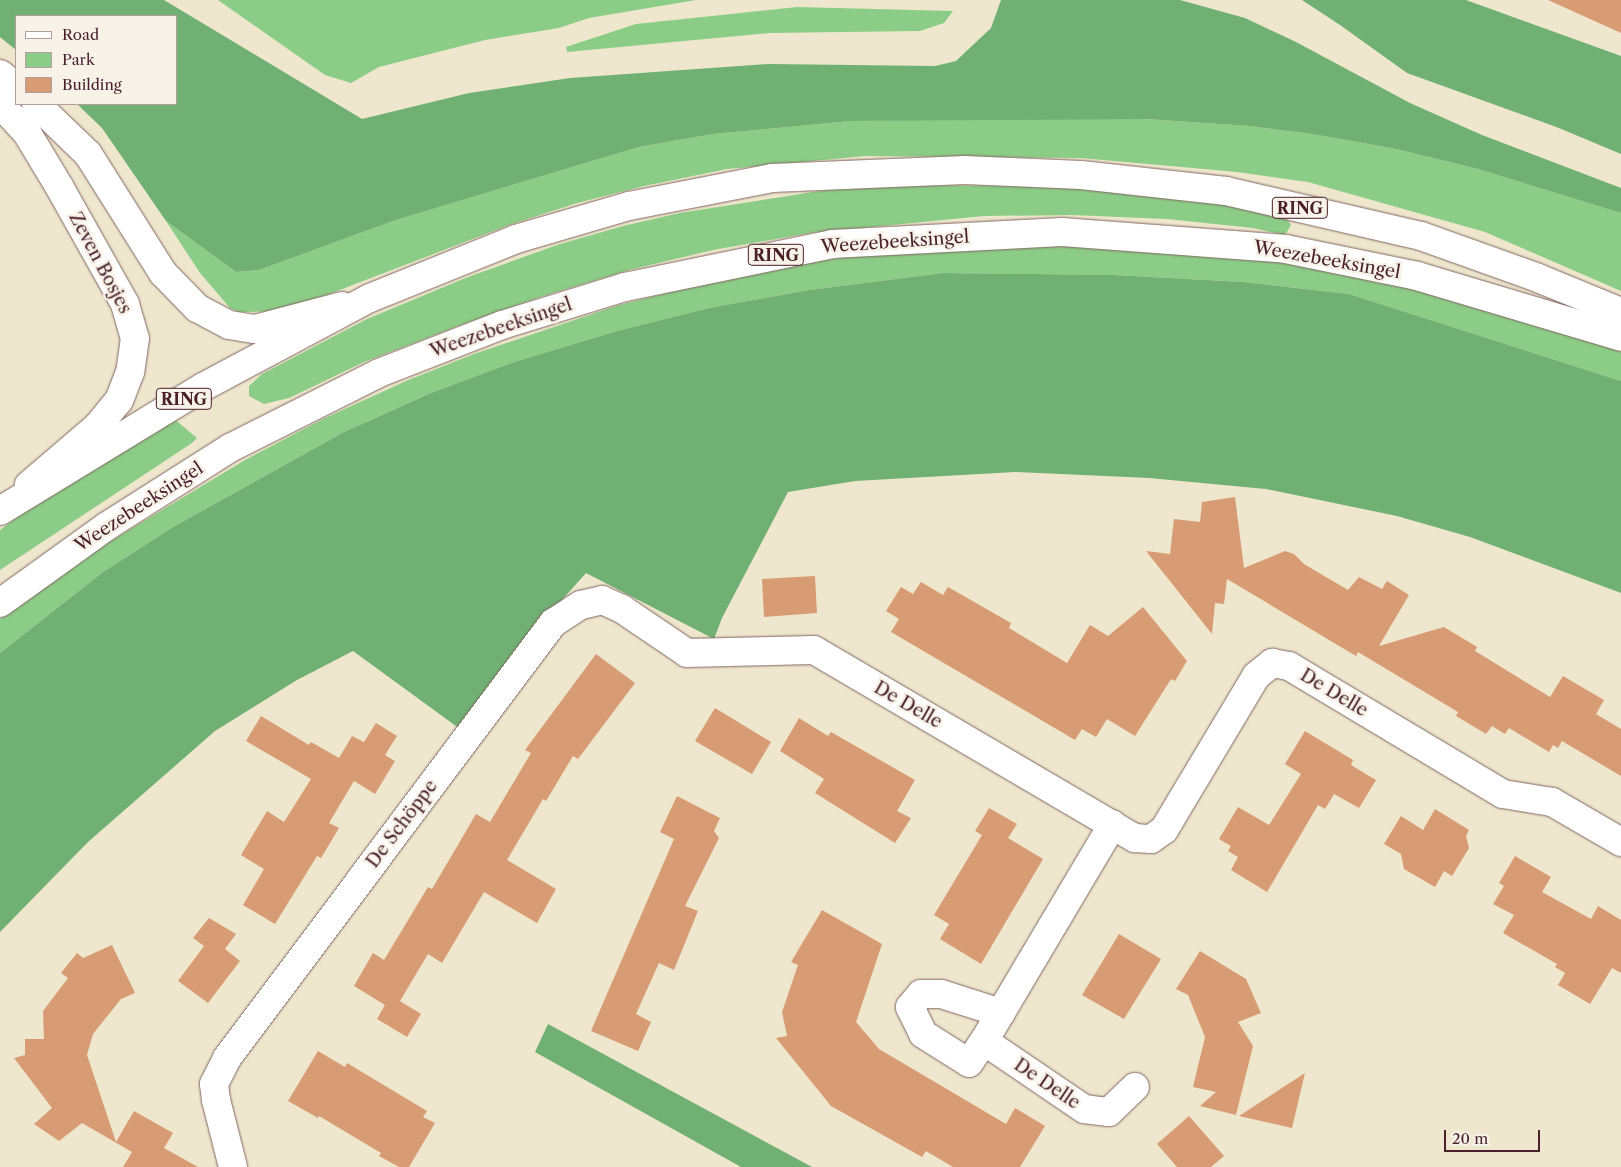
<!DOCTYPE html>
<html>
<head>
<meta charset="utf-8">
<style>
  body { margin:0 }
  #map { position:relative; width:1621px; height:1167px; overflow:hidden; background:#eee7cd; font-family:"Libre Caslon Text",serif }
  div>[style] { position:absolute }
  .green>* { inset:0; background:#8bcd86 }
  .forest>* { inset:0; background:#70b073 }
  .building>* { inset:0; background:#d89c74 }
  .roads { filter:drop-shadow(0 0 1px #836564) drop-shadow(0 0 1px #836564) }
  .minor>* { height:28px; margin:-14px; padding:0 14px; transform-origin:14px; border-radius:14px; background:#fff }
  .major>* { height:28px; margin:-14px; padding:0 14px; transform-origin:14px; border-radius:14px; background:#fff }
  span { translate:-50% -50%; white-space:nowrap; text-align:center; line-height:1.15; -webkit-text-stroke:5px #f7f3e8; paint-order:stroke }
  .shield-label span { padding:1px 4px; background:#f7f3e8; border:1px solid; border-radius:4px; -webkit-text-stroke-width:0 }
  .shield-label { font-size:16px; color:#4a1f2b; font-weight:700 }
  .street-label { font-size:18px; color:#4a1f2b }
  .legend { position:absolute; left:15px; top:15px; width:162px; height:90px; box-sizing:border-box; background:#f7f3e8; border:1px solid #b29e9c; margin:0; padding:6px 9px; list-style:none; font-size:15px; color:#4a1f2b }
  .legend li { display:flex; align-items:center; gap:10px; height:25px }
  .legend b { width:25px; border:1px solid #b29e9c }
  .scale { position:absolute; left:1444px; top:1130px; width:96px; height:22px; box-sizing:border-box; border:2px solid #4a1f2b; border-top:0; padding-left:6px; font-size:15px; line-height:18px; white-space:nowrap; color:#4a1f2b; -webkit-text-stroke:4px #f7f3e8; paint-order:stroke }
</style>
</head>
<body>
<div id="map">
  <div class="green">
    <div style="clip-path:polygon(218px 0,696px 0,589px 18px,559px 28px,485px 40px,379px 67px,351px 83px,325px 75px)"></div>
    <div style="clip-path:polygon(797px 7px,953px 11px,944px 23px,920px 31px,769px 33px,567px 52px,566px 47px,636px 24px)"></div>
    <div style="clip-path:polygon(1023px 118px,1146px 119px,1249px 126px,1312px 134px,1396px 149px,1478px 169px,1621px 213px,1621px 291px,1485px 232px,1308px 182px,1237px 172px,1081px 158px,865px 156px,727px 169px,644px 186px,577px 203px,509px 225px,285px 311px,239px 312px,230px 308px,200px 273px,166px 221px,236px 272px,259px 270px,396px 220px,639px 147px,713px 134px,851px 121px)"></div>
    <div style="clip-path:polygon(858px 185px,1046px 186px,1137px 192px,1282px 211px,1291px 225px,1285px 235px,1253px 228px,1167px 219px,1072px 215px,984px 216px,810px 233px,713px 250px,629px 270px,540px 297px,458px 326px,364px 362px,289px 398px,264px 404px,249px 396px,249px 386px,262px 374px,367px 319px,468px 277px,557px 245px,623px 226px,680px 213px)"></div>
    <div style="clip-path:polygon(1081px 246px,1169px 249px,1364px 272px,1559px 329px,1621px 351px,1621px 381px,1349px 294px,1244px 282px,1114px 275px,943px 273px,809px 290px,709px 308px,617px 331px,514px 362px,431px 393px,344px 432px,173px 527px,103px 572px,0 653px,0 619px,30px 595px,106px 544px,245px 460px,323px 419px,406px 381px,474px 354px,619px 305px,727px 278px,817px 261px,910px 249px)"></div>
    <div style="clip-path:polygon(173px 418px,197px 438px,192px 443px,0 570px,0 530px,31px 507px)"></div>
  </div>
  <div class="forest">
    <div style="clip-path:polygon(0 0,164px 0,362px 119px,469px 93px,570px 78px,768px 64px,935px 66px,956px 61px,974px 44px,991px 28px,1001px 0,1180px 0,1245px 18px,1296px 42px,1410px 103px,1482px 135px,1621px 188px,1621px 213px,1478px 169px,1396px 149px,1312px 134px,1249px 126px,1146px 119px,851px 121px,713px 134px,639px 147px,396px 220px,259px 270px,236px 272px,166px 221px,102px 128px,77px 104px,176px 104px,176px 16px,16px 16px,16px 50px,0 37px)"></div>
    <div style="clip-path:polygon(1302px 0,1466px 0,1621px 56px,1621px 154px,1559px 128px,1407px 73px,1340px 25px)"></div>
    <div style="clip-path:polygon(943px 273px,1114px 275px,1244px 282px,1349px 294px,1621px 381px,1621px 593px,1470px 537px,1397px 516px,1266px 489px,1149px 478px,1015px 472px,855px 481px,788px 492px,722px 618px,714px 639px,586px 573px,536px 629px,460px 729px,353px 651px,297px 680px,215px 731px,88px 842px,0 932px,0 653px,103px 572px,173px 527px,344px 432px,431px 393px,514px 362px,617px 331px,709px 308px,809px 290px)"></div>
    <div style="clip-path:polygon(548px 1024px,812px 1167px,741px 1167px,535px 1052px)"></div>
  </div>
  <div class="building">
    <div style="clip-path:polygon(1548px 0,1621px 0,1621px 33px)"></div>
    <div style="clip-path:polygon(1235px 497px,1244px 568px,1285px 551px,1294px 554px,1304px 564px,1348px 590px,1359px 577px,1382px 589px,1387px 581px,1409px 595px,1379px 646px,1444px 627px,1477px 647px,1475px 651px,1550px 697px,1563px 676px,1604px 700px,1596px 714px,1621px 729px,1621px 776px,1562px 741px,1558px 748px,1553px 745px,1549px 752px,1509px 728px,1505px 734px,1492px 726px,1486px 734px,1456px 716px,1458px 712px,1358px 652px,1356px 656px,1227px 579px,1224px 604px,1215px 603px,1212px 634px,1146px 551px,1170px 554px,1174px 519px,1200px 522px,1202px 502px)"></div>
    <div style="clip-path:polygon(815px 576px,817px 613px,764px 617px,762px 579px)"></div>
    <div style="clip-path:polygon(921px 582px,943px 595px,948px 587px,1011px 623px,1009px 628px,1067px 663px,1090px 625px,1108px 636px,1143px 607px,1187px 661px,1175px 681px,1171px 679px,1135px 736px,1107px 719px,1096px 737px,1082px 729px,1075px 740px,891px 632px,899px 619px,886px 611px,901px 587px,913px 594px)"></div>
    <div style="clip-path:polygon(596px 654px,635px 683px,578px 759px,573px 756px,546px 801px,543px 799px,507px 860px,556px 889px,537px 923px,484px 892px,442px 963px,428px 954px,400px 1001px,421px 1014px,407px 1037px,377px 1019px,385px 1005px,354px 986px,373px 953px,384px 960px,428px 887px,432px 889px,476px 814px,490px 822px,531px 753px,525px 750px)"></div>
    <div style="clip-path:polygon(715px 708px,771px 742px,752px 774px,695px 741px)"></div>
    <div style="clip-path:polygon(261px 716px,309px 745px,311px 742px,339px 758px,352px 736px,364px 742px,376px 723px,397px 736px,385px 755px,395px 761px,375px 794px,354px 781px,329px 823px,339px 828px,321px 858px,317px 856px,275px 924px,243px 905px,264px 869px,241px 855px,267px 811px,284px 822px,311px 779px,246px 741px)"></div>
    <div style="clip-path:polygon(799px 718px,828px 736px,831px 732px,915px 780px,897px 811px,911px 818px,895px 843px,815px 793px,824px 779px,780px 751px)"></div>
    <div style="clip-path:polygon(1305px 731px,1353px 760px,1351px 765px,1376px 780px,1359px 808px,1334px 794px,1325px 809px,1318px 805px,1267px 892px,1231px 870px,1238px 857px,1228px 851px,1231px 846px,1219px 839px,1238px 807px,1269px 825px,1301px 774px,1285px 764px)"></div>
    <div style="clip-path:polygon(677px 796px,720px 818px,714px 831px,719px 838px,685px 906px,698px 911px,674px 970px,659px 963px,636px 1014px,651px 1022px,638px 1051px,591px 1031px,674px 839px,660px 832px)"></div>
    <div style="clip-path:polygon(989px 808px,1017px 824px,1008px 838px,1043px 859px,981px 964px,940px 939px,949px 924px,934px 915px,982px 835px,975px 831px)"></div>
    <div style="clip-path:polygon(1435px 809px,1469px 830px,1466px 836px,1469px 848px,1452px 876px,1444px 871px,1435px 887px,1404px 869px,1401px 854px,1384px 844px,1401px 816px,1423px 830px)"></div>
    <div style="clip-path:polygon(1515px 856px,1551px 877px,1542px 892px,1591px 919px,1598px 906px,1621px 920px,1621px 973px,1612px 968px,1590px 1004px,1558px 985px,1565px 973px,1555px 967px,1557px 964px,1503px 933px,1514px 915px,1493px 904px,1504px 886px,1499px 883px)"></div>
    <div style="clip-path:polygon(822px 910px,882px 944px,856px 1022px,879px 1049px,1006px 1124px,1015px 1108px,1045px 1126px,1020px 1167px,953px 1167px,926px 1151px,922px 1157px,831px 1106px,776px 1038px,787px 1036px,782px 1012px,798px 965px,791px 962px)"></div>
    <div style="clip-path:polygon(209px 918px,236px 934px,225px 949px,240px 961px,208px 1003px,178px 981px,204px 946px,193px 938px)"></div>
    <div style="clip-path:polygon(1119px 934px,1161px 959px,1124px 1019px,1082px 995px)"></div>
    <div style="clip-path:polygon(112px 945px,135px 993px,121px 999px,93px 1034px,87px 1055px,116px 1142px,134px 1111px,173px 1133px,164px 1148px,198px 1167px,123px 1167px,132px 1152px,82px 1123px,59px 1141px,34px 1124px,52px 1108px,14px 1058px,25px 1055px,25px 1039px,44px 1039px,43px 1011px,68px 978px,61px 973px,77px 953px,83px 958px)"></div>
    <div style="clip-path:polygon(1200px 951px,1246px 979px,1261px 1013px,1238px 1022px,1253px 1046px,1236px 1115px,1200px 1106px,1216px 1092px,1193px 1087px,1205px 1037px,1188px 995px,1176px 989px)"></div>
    <div style="clip-path:polygon(318px 1051px,345px 1067px,347px 1063px,427px 1111px,423px 1117px,435px 1123px,409px 1167px,399px 1167px,379px 1156px,381px 1153px,319px 1116px,318px 1118px,288px 1101px)"></div>
    <div style="clip-path:polygon(1305px 1073px,1292px 1128px,1239px 1116px)"></div>
    <div style="clip-path:polygon(1189px 1116px,1224px 1156px,1211px 1167px,1177px 1167px,1157px 1144px)"></div>
  </div>
  <div class="roads">
    <div class="minor">
      <div style="left:0;top:74px;width:21px;rotate:39deg"></div>
      <div style="left:0;top:104px;width:40px;rotate:47deg"></div>
      <div style="left:27px;top:133px;width:64px;rotate:59deg"></div>
      <div style="left:60px;top:188px;width:133px;rotate:60.7deg"></div>
      <div style="left:125px;top:304px;width:35px;rotate:74deg"></div>
      <div style="left:135px;top:338px;width:34px;rotate:98deg"></div>
      <div style="left:130px;top:372px;width:30px;rotate:111deg"></div>
      <div style="left:119px;top:400px;width:33px;rotate:129deg"></div>
      <div style="left:98px;top:426px;width:91px;rotate:139.5deg"></div>
      <div style="left:36px;top:104px;width:72px;rotate:43.9deg"></div>
      <div style="left:88px;top:154px;width:141px;rotate:57.8deg"></div>
      <div style="left:163px;top:273px;width:49px;rotate:45.8deg"></div>
      <div style="left:197px;top:308px;width:36px;rotate:28deg"></div>
      <div style="left:229px;top:325px;width:26px;rotate:9deg"></div>
      <div style="left:255px;top:329px;width:90px;rotate:-14.8deg"></div>
      <div style="left:1001px;top:1013px;width:63px;rotate:-162.4deg"></div>
      <div style="left:941px;top:994px;width:20px;rotate:180deg"></div>
      <div style="left:921px;top:994px;width:17px;rotate:130deg"></div>
      <div style="left:910px;top:1007px;width:30px;rotate:64deg"></div>
      <div style="left:923px;top:1034px;width:54px;rotate:32.2deg"></div>
      <div style="left:969px;top:1063px;width:27px;rotate:-56deg"></div>
      <div style="left:984px;top:1041px;width:252px;rotate:-59.3deg"></div>
      <div style="left:984px;top:1041px;width:121px;rotate:34.2deg"></div>
      <div style="left:1084px;top:1109px;width:25px;rotate:7deg"></div>
      <div style="left:1109px;top:1112px;width:36px;rotate:-44deg"></div>
      <div style="left:233px;top:1167px;width:69px;rotate:-104.2deg"></div>
      <div style="left:216px;top:1100px;width:16px;rotate:-97deg"></div>
      <div style="left:214px;top:1084px;width:29px;rotate:-63deg"></div>
      <div style="left:227px;top:1058px;width:544px;rotate:-53.15deg"></div>
      <div style="left:553px;top:623px;width:33px;rotate:-33deg"></div>
      <div style="left:581px;top:605px;width:22px;rotate:-13deg"></div>
      <div style="left:602px;top:600px;width:22px;rotate:24deg"></div>
      <div style="left:622px;top:609px;width:78px;rotate:34.1deg"></div>
      <div style="left:687px;top:653px;width:127px;rotate:-1.4deg"></div>
      <div style="left:814px;top:650px;width:372px;rotate:30.4deg"></div>
      <div style="left:1135px;top:838px;width:16px;rotate:4deg"></div>
      <div style="left:1151px;top:839px;width:16px;rotate:-35deg"></div>
      <div style="left:1164px;top:830px;width:179px;rotate:-59.1deg"></div>
      <div style="left:1256px;top:676px;width:21px;rotate:-39deg"></div>
      <div style="left:1272px;top:663px;width:17px;rotate:10deg"></div>
      <div style="left:1289px;top:666px;width:249px;rotate:30.9deg"></div>
      <div style="left:1503px;top:794px;width:50px;rotate:9.3deg"></div>
      <div style="left:1552px;top:802px;width:80px;rotate:30.1deg"></div>
    </div>
    <div class="major">
      <div style="left:0;top:511px;width:238px;rotate:-31.4deg"></div>
      <div style="left:203px;top:387px;width:189px;rotate:-28.1deg"></div>
      <div style="left:370px;top:298px;width:157px;rotate:-22deg"></div>
      <div style="left:516px;top:239px;width:118px;rotate:-16.3deg"></div>
      <div style="left:629px;top:206px;width:146px;rotate:-11.1deg"></div>
      <div style="left:772px;top:178px;width:193px;rotate:-2.4deg"></div>
      <div style="left:965px;top:170px;width:116px;rotate:2.5deg"></div>
      <div style="left:1081px;top:175px;width:146px;rotate:6.3deg"></div>
      <div style="left:1226px;top:191px;width:200px;rotate:13deg"></div>
      <div style="left:1421px;top:236px;width:124px;rotate:19.7deg"></div>
      <div style="left:1538px;top:278px;width:90px;rotate:22.3deg"></div>
      <div style="left:0;top:603px;width:132px;rotate:-35.7deg"></div>
      <div style="left:107px;top:526px;width:146px;rotate:-32.4deg"></div>
      <div style="left:230px;top:448px;width:167px;rotate:-26.7deg"></div>
      <div style="left:379px;top:373px;width:132px;rotate:-21.3deg"></div>
      <div style="left:502px;top:325px;width:129px;rotate:-17.2deg"></div>
      <div style="left:625px;top:287px;width:211px;rotate:-11.7deg"></div>
      <div style="left:832px;top:244px;width:230px;rotate:-3deg"></div>
      <div style="left:1062px;top:232px;width:225px;rotate:4.3deg"></div>
      <div style="left:1286px;top:249px;width:134px;rotate:11.6deg"></div>
      <div style="left:1417px;top:276px;width:213px;rotate:16.6deg"></div>
    </div>
  </div>
  <div class="shield-label">
    <span style="left:1300px;top:208px">RING</span>
    <span style="left:776px;top:255px">RING</span>
    <span style="left:184px;top:399px">RING</span>
  </div>
  <div class="street-label">
    <span style="left:895px;top:242px;rotate:-4deg">Weezebeeksingel</span>
    <span style="left:1327px;top:260px;rotate:10deg">Weezebeeksingel</span>
    <span style="left:100px;top:263px;rotate:62deg">Zeven Bosjes</span>
    <span style="left:501px;top:328px;rotate:-19deg">Weezebeeksingel</span>
    <span style="left:139px;top:507px;rotate:-33deg">Weezebeeksingel</span>
    <span style="left:1334px;top:693px;rotate:31deg">De Delle</span>
    <span style="left:908px;top:705px;rotate:30deg">De Delle</span>
    <span style="left:402px;top:824px;rotate:-53deg">De Schöppe</span>
    <span style="left:1047px;top:1084px;rotate:34deg">De Delle</span>
  </div>
  <ul class="legend">
  <li><b style="height:6px;background:#fff"></b>Road</li>
  <li><b style="height:14px;background:#8bcd86"></b>Park</li>
  <li><b style="height:14px;background:#d89c74"></b>Building</li>
  </ul>
  <div class="scale">20 m</div>
</div>
</body>
</html>
